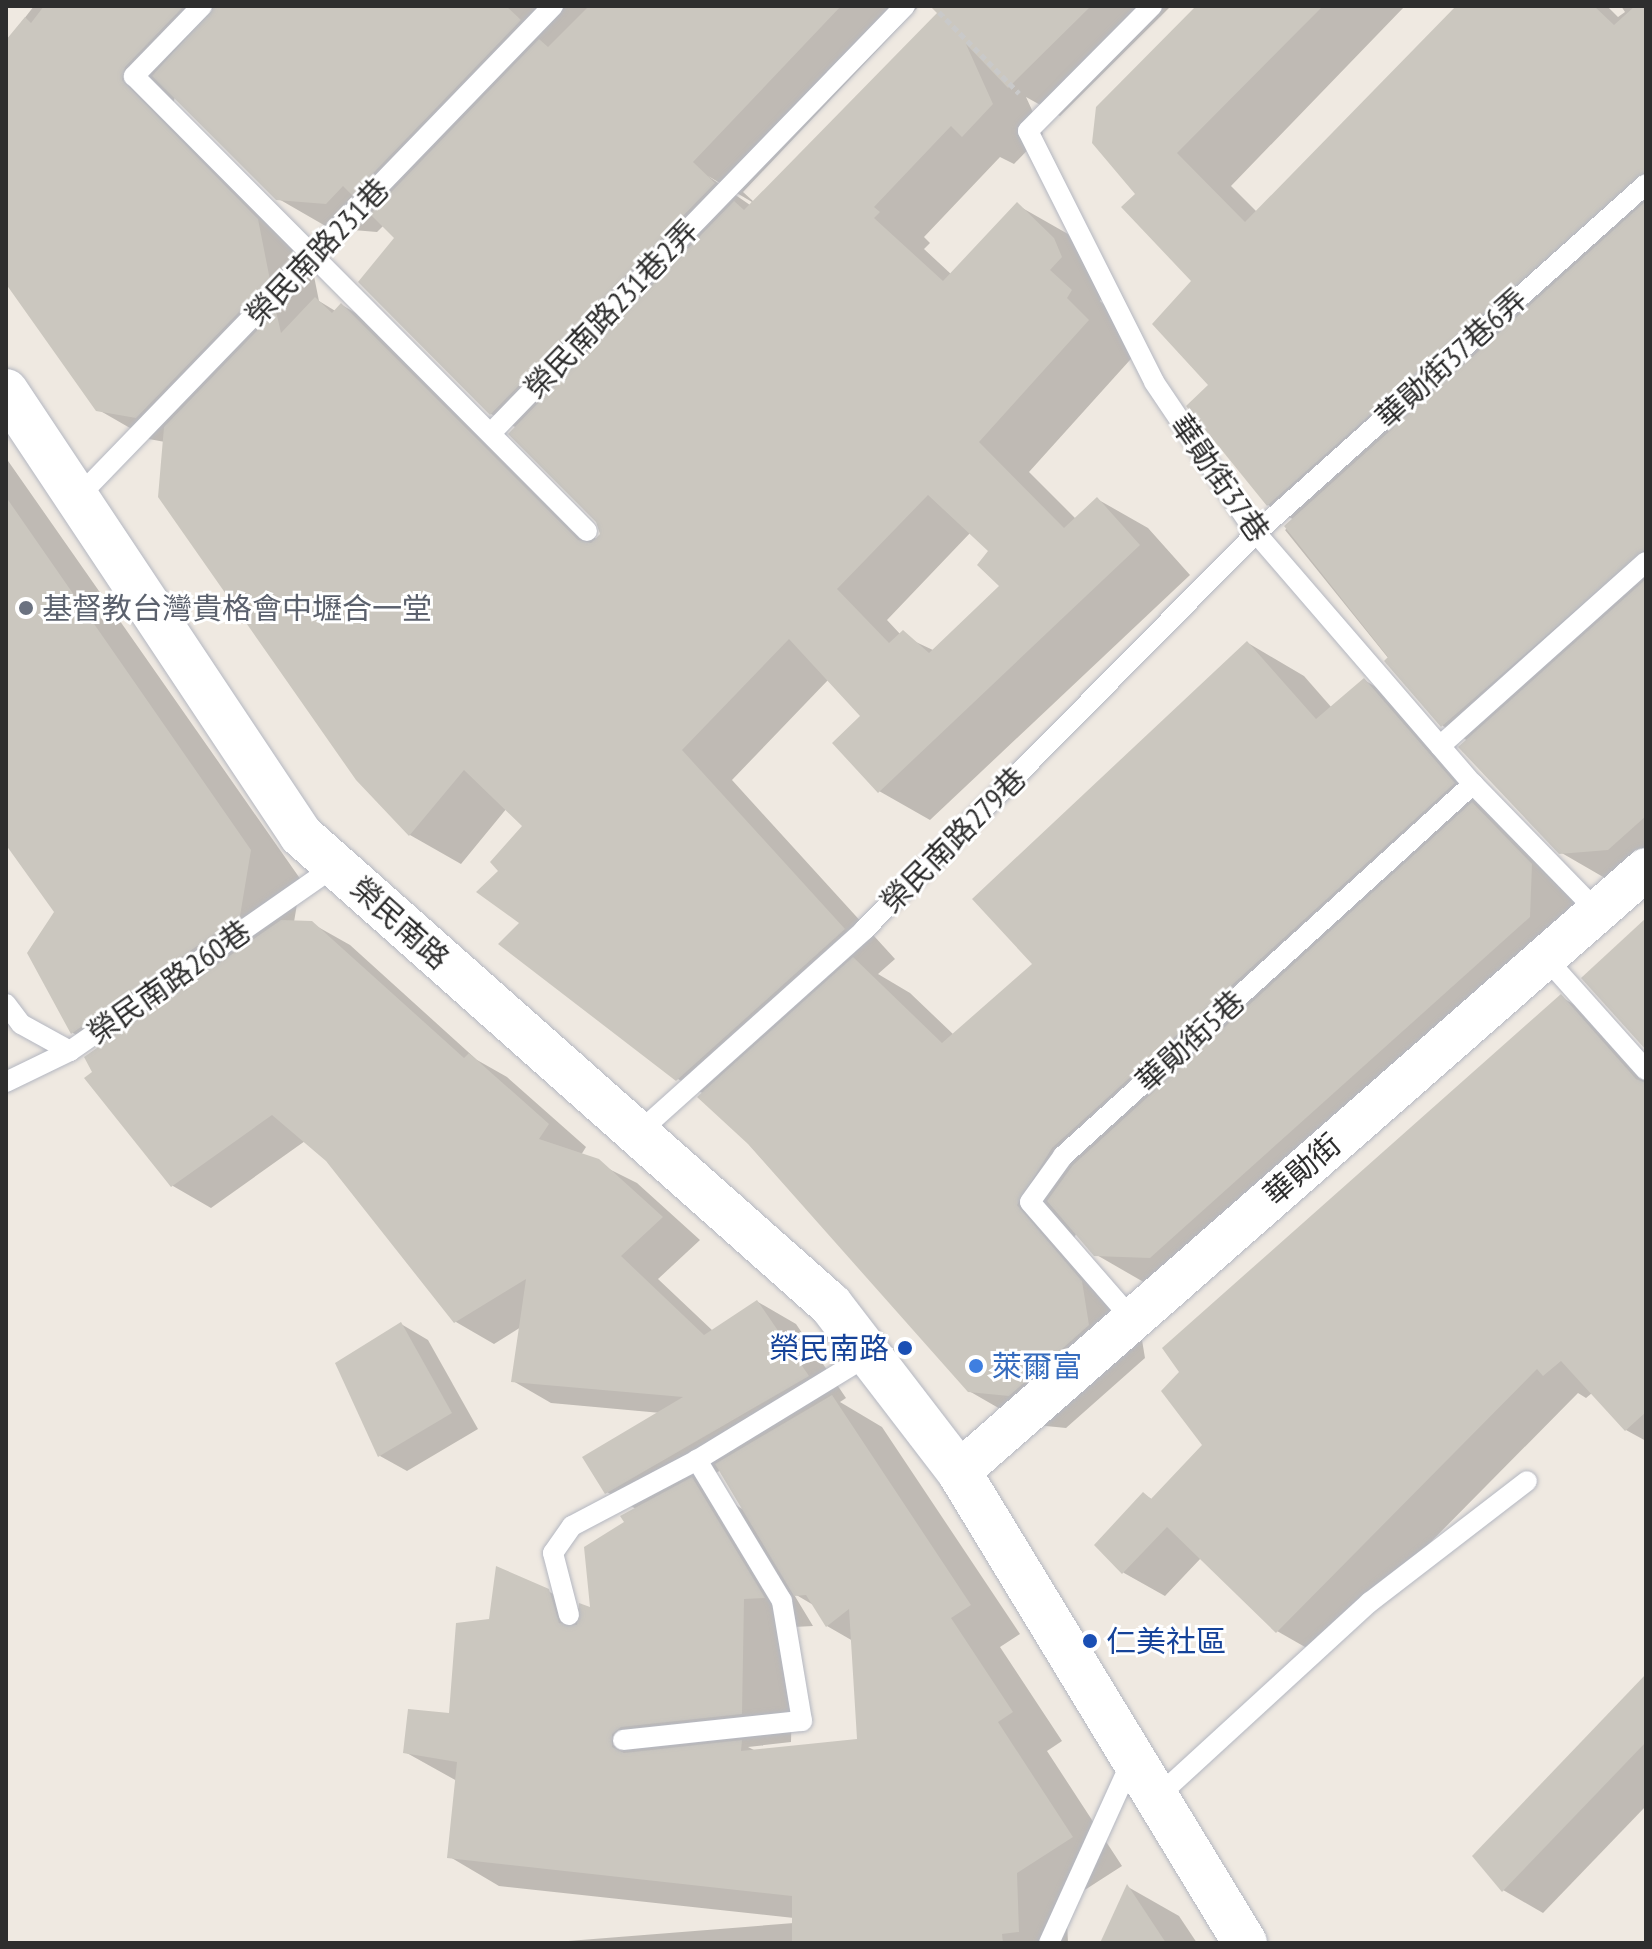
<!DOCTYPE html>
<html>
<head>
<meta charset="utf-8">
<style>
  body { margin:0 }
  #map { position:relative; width:1652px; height:1949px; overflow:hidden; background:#efe9e1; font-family:"PT Sans Narrow","Noto Sans TC",sans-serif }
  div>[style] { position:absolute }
  .shadow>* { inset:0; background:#0003 }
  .building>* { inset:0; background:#cbc7bf }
  .path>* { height:5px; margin-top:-2.5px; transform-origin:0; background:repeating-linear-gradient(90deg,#c9c9c9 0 6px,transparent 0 10px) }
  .roads { filter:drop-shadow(0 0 2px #b4b7c1) drop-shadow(0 0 2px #b4b7c1) }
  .lane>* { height:20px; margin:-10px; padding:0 10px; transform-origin:10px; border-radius:10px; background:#fff }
  .street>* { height:42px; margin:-21px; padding:0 21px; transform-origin:21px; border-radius:21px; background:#fff }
  .secondary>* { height:44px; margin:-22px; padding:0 22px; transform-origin:22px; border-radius:22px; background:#fff }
  .dots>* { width:22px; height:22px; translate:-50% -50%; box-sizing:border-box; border:4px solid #fff; border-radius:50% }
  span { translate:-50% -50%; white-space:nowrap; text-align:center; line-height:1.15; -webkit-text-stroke:6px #fff; paint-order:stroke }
  .street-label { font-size:30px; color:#2e2e2e }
  .worship-label { font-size:30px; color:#5b616d }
  .left { translate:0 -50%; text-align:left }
  .transit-label { font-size:30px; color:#164399 }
  .right { translate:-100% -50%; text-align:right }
  .shop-label { font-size:30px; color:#366cbe }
  .frame { position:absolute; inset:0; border:8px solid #2e2e2e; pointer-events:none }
</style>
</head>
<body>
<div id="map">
  <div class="shadow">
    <div style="clip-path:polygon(evenodd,34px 6px,919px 6px,743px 192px,754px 202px,947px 6px,1171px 6px,1060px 116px,1026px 97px,1043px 134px,1014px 164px,1000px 157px,924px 237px,930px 243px,924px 249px,952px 275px,1017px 205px,1068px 234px,1105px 270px,1112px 287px,1100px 301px,1122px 321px,1139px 350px,1029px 472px,1076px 519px,1097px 499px,1148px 528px,1190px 575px,930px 820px,879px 791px,863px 716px,829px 679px,732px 780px,895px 959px,878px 974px,910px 993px,954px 1035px,1035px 964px,1248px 643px,1304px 676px,1332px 708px,1364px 680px,1421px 713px,1583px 895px,1581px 946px,1147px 1284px,1095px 1254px,1077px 1233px,1073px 1239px,1138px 1316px,1145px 1358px,1066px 1428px,1026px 1424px,969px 1391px,704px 1094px,678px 1079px,522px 923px,501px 871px,525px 826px,507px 808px,461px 864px,410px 835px,357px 778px,165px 442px,149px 439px,97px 409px,6px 281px,6px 42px,34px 6px,175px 96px,277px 198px,329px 228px,377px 232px,384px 225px,396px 238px,360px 282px,491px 414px,517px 428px,598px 521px,602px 534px,597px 540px,393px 335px,342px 305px,337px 312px,319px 301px,309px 251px,172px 110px,175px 96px,34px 6px,708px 176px,752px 202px,750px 205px,708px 176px,34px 6px,971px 532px,991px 551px,1002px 586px,935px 651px,901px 635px,887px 620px,971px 532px)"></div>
    <div style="clip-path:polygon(1199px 6px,1405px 6px,1231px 186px,1257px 212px,1458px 6px,1607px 6px,1618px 17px,1625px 12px,1621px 6px,1646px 6px,1646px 882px,1617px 885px,1560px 852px,1468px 741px,1443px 726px,1285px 530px,1296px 521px,1268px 505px,1211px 385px,1194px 281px,1137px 194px)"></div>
    <div style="clip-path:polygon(evenodd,6px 458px,301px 880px,294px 922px,311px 923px,350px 945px,477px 1060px,507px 1077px,586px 1147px,581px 1155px,637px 1183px,700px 1240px,658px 1279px,713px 1331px,758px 1302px,796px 1324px,846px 1398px,840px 1402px,882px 1427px,1020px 1634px,1000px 1647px,1062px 1741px,1047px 1751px,1122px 1866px,1066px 1902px,1068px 1943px,543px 1943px,794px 1923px,794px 1918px,499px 1886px,450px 1857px,457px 1781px,405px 1752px,450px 1716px,490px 1621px,548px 1591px,583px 1611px,592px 1610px,636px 1509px,607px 1492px,661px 1413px,551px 1403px,513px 1381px,521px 1327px,494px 1344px,456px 1322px,327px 1160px,305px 1141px,211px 1208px,173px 1186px,94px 1072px,100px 1049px,73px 1033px,29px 954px,57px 912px,6px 841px,6px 458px,721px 1470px,744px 1510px,699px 1483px,721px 1470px,6px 458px,793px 1593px,815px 1606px,827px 1626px,853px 1641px,860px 1741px,756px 1751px,748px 1747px,791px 1742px,794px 1627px,813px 1626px,793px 1593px)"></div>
    <div style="clip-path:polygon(1561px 997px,1603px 1021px,1646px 1069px,1646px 1441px,1626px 1430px,1592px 1393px,1586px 1398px,1578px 1393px,1319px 1655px,1277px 1631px,1201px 1558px,1165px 1596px,1124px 1573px,1097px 1545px,1144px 1494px,1153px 1500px,1205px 1446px)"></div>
    <div style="clip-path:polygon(401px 1324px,428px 1340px,478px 1429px,407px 1471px,380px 1456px)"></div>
    <div style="clip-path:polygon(1646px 1677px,1646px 1806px,1543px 1913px,1503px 1890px)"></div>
    <div style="clip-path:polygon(1128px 1887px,1179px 1916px,1197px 1943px,1102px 1943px)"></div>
  </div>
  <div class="building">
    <div style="clip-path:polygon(44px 6px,184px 6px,125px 67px,122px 80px,258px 219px,270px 280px,136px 418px,96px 411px,6px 284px,6px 40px,25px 17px,31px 23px)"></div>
    <div style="clip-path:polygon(215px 6px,506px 6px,521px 20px,352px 195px,343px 186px,326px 204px,276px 200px,152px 76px)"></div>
    <div style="clip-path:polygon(589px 6px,841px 6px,693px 162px,715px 183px,490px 415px,358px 282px,394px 238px,370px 214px,539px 39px,548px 47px)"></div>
    <div style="clip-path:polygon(evenodd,930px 6px,1091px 6px,1008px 88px,966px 44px,993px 104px,962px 137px,951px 126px,874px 207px,880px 212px,874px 218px,943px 281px,1017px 202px,1054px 238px,1062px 257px,1050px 270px,1072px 290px,1067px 298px,1089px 320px,979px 442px,1064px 528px,1097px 497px,1140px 545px,878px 793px,832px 743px,860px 716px,789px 639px,682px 750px,845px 929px,676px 1081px,498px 944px,519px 923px,476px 892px,498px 871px,490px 862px,522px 826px,464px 770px,409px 836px,356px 780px,158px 497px,164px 427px,276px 311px,281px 333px,315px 297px,332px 313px,341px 303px,578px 540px,591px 543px,600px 534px,596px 522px,508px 434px,734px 201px,744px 210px,937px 13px,930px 6px,928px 495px,988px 551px,977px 565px,999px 586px,929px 653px,903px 630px,889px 643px,837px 589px,928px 495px)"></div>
    <div style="clip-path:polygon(1196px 6px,1323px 6px,1177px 153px,1245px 222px,1456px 6px,1594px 6px,1614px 25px,1635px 6px,1646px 6px,1646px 171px,1267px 506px,1186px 406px,1208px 385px,1152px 324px,1191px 281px,1121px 207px,1135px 194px,1092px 143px,1096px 107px)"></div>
    <div style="clip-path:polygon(1646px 201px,1646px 549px,1441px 727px,1384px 661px,1388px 657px,1284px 526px)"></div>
    <div style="clip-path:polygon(6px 497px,251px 850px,240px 916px,71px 1034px,27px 953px,54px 912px,6px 845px)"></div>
    <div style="clip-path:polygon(1646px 579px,1646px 816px,1608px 850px,1559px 854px,1458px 747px)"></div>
    <div style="clip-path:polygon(1247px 641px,1316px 719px,1364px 678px,1455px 783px,1052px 1148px,1017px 1205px,1082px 1281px,1089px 1325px,1009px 1396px,968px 1392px,748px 1144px,697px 1097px,853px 957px,942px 1043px,1032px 964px,972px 899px)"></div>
    <div style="clip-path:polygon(1472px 802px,1532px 864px,1530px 917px,1150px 1258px,1094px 1256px,1047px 1201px,1073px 1165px)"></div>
    <div style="clip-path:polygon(1646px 918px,1646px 1050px,1581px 978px)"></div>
    <div style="clip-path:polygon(281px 920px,312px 921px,464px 1058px,469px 1053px,549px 1124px,539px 1139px,599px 1159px,663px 1217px,621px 1256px,704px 1335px,757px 1300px,809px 1376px,605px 1494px,582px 1457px,683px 1397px,511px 1382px,526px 1279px,454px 1323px,326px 1161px,272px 1115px,171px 1187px,84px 1078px,92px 1072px,84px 1057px)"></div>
    <div style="clip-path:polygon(1561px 994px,1636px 1079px,1646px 1083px,1646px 1412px,1625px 1431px,1561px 1361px,1543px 1376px,1537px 1369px,1276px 1633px,1167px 1527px,1122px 1574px,1094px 1545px,1143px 1492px,1151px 1499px,1202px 1445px,1161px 1391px,1179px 1372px,1162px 1348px)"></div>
    <div style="clip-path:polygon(401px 1322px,452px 1413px,378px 1457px,335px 1363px)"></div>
    <div style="clip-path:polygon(832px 1395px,971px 1605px,951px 1618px,1013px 1712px,998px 1722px,1073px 1837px,1017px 1873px,1019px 1932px,1002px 1934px,1003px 1943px,792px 1943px,792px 1896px,447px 1858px,457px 1762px,403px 1753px,408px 1709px,449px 1713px,456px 1623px,489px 1619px,496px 1566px,549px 1589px,559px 1623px,577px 1625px,579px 1603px,590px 1607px,584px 1547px,624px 1522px,620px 1516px,692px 1477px,765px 1598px,744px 1599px,742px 1714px,621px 1727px,612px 1734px,612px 1747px,624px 1753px,742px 1740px,741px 1751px,857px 1739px,849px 1609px,826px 1627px,806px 1595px,794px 1596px,715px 1464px)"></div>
    <div style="clip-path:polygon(1646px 1674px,1646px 1742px,1502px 1892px,1472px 1856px)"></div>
    <div style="clip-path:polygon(1127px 1884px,1166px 1943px,1100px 1943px)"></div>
  </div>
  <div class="path">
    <div style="left:939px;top:12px;width:114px;rotate:45.4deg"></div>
  </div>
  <div class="roads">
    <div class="lane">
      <div style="left:202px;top:6px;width:98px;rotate:134.2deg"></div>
      <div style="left:134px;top:76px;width:642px;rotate:45.13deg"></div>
      <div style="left:1152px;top:6px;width:176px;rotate:134.8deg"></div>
      <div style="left:1028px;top:131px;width:281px;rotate:63.3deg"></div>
      <div style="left:1154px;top:382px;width:182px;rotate:56deg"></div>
      <div style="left:1256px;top:533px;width:332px;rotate:49.2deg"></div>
      <div style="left:1473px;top:784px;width:176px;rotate:45.7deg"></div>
      <div style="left:491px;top:433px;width:595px;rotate:-45.89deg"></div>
      <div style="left:79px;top:496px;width:682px;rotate:-45.95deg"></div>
      <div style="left:1440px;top:746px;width:276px;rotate:-41.8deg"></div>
      <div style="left:1544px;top:956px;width:153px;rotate:48.2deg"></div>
      <div style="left:6px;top:1004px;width:25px;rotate:53deg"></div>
      <div style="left:21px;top:1024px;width:56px;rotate:28.9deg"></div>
      <div style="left:70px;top:1051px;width:323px;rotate:-34.9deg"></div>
      <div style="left:6px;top:1082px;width:71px;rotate:-25.8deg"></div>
      <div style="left:637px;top:1134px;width:305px;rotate:-41.9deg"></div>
      <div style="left:864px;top:930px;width:558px;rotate:-45.36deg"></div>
      <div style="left:1256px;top:533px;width:523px;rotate:-41.82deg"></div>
      <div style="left:1132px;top:1319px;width:155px;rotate:-131.1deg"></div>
      <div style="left:1030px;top:1202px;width:57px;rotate:-54.3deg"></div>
      <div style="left:1063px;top:1156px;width:554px;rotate:-42.22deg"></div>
      <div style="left:569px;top:1615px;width:64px;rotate:-104.5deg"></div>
      <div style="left:553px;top:1553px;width:33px;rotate:-55deg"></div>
      <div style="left:572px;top:1526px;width:141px;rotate:-27.8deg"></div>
      <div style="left:697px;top:1460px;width:202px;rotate:-31.4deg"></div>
      <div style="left:623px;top:1740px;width:180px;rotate:-6.1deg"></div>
      <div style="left:802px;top:1721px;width:122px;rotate:-99.5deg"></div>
      <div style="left:782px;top:1601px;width:165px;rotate:-121.1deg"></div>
      <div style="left:1157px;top:1797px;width:289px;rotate:-42.5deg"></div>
      <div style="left:1370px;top:1602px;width:198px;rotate:-37.6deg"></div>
      <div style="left:1049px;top:1943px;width:203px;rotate:-65.6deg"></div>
    </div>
    <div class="street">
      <div style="left:959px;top:1472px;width:914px;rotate:-41.27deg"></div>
    </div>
    <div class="secondary">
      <div style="left:6px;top:391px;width:533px;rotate:56.4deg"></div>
      <div style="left:301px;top:835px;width:708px;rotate:41.57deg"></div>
      <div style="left:831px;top:1305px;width:210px;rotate:52.5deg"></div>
      <div style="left:959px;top:1472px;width:551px;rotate:58.73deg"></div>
    </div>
  </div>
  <div class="dots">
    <div style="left:26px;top:608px;background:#6b7280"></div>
    <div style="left:905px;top:1348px;background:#1a4fb4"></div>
    <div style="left:976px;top:1366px;background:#3f7fe0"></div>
    <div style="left:1090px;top:1641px;background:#1a4fb4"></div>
  </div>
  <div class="street-label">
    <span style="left:317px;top:252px;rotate:-46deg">榮民南路231巷</span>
    <span style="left:611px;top:309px;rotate:-46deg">榮民南路231巷2弄</span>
    <span style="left:1451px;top:358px;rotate:-42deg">華勛街37巷6弄</span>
    <span style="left:1220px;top:478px;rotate:55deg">華勛街37巷</span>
    <span style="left:953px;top:840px;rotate:-45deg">榮民南路279巷</span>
    <span style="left:400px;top:923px;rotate:42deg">榮民南路</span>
    <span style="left:169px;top:982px;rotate:-35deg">榮民南路260巷</span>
    <span style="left:1190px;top:1041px;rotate:-42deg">華勛街5巷</span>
    <span style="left:1302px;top:1169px;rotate:-41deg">華勛街</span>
  </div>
  <div class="worship-label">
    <span class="left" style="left:42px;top:608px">基督教台灣貴格會中壢合一堂</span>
  </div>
  <div class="transit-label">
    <span class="right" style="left:889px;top:1348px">榮民南路</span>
    <span class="left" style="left:1106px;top:1641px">仁美社區</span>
  </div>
  <div class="shop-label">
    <span class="left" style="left:992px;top:1366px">萊爾富</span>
  </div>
  <div class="frame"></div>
</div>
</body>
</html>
